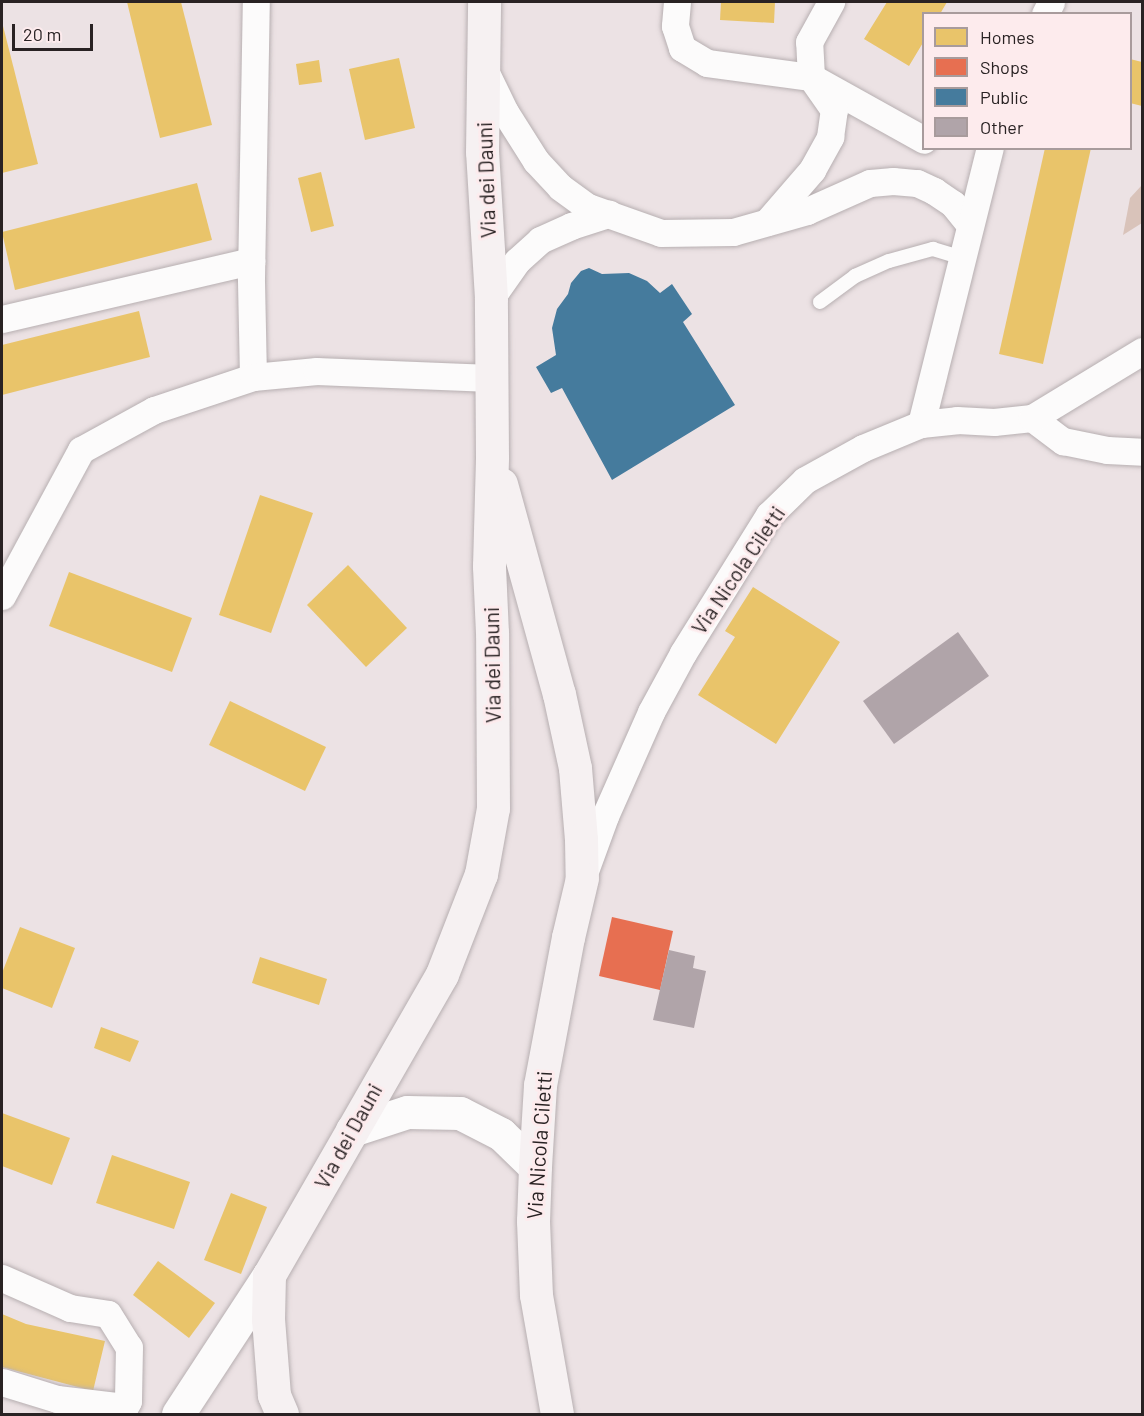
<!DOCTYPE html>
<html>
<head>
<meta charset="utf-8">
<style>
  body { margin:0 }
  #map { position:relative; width:1144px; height:1416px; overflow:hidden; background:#ece2e4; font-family:Barlow,sans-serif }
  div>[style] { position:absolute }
  .green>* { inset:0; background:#d9c3ba }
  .homes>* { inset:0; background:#e9c46a }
  .shops>* { inset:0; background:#e76f51 }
  .public>* { inset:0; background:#457b9d }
  .building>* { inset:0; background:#b0a4a9 }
  .roads { filter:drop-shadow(0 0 2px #b7afb1) drop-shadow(0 0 2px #b7afb1) }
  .service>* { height:14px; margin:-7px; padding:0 7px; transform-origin:7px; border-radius:7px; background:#fcfbfb }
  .minor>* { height:27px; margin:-13.5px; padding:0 13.5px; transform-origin:13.5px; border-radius:13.5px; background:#fcfbfb }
  .tertiary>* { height:33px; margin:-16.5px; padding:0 16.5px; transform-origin:16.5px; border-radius:16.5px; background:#fcfbfb }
  .secondary>* { height:33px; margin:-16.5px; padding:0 16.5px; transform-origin:16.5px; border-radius:16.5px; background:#f6f1f2 }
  span { translate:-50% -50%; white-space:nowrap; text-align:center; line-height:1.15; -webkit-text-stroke:6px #fdebed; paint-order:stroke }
  .street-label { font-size:21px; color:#292223 }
  .frame { position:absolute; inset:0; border:3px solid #292223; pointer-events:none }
  .legend { position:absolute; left:922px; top:12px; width:210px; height:138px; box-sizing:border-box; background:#fdebed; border:2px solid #a89b9c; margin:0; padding:8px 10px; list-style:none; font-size:18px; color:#292223 }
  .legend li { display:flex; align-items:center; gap:12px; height:30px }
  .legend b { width:30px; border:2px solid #a89b9c }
  .scale { position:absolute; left:12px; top:24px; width:81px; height:27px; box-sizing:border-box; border:3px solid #292223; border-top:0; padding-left:8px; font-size:18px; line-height:21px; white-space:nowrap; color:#292223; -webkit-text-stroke:4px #fdebed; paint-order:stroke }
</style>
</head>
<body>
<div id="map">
  <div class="green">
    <div style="clip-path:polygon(1142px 185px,1142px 223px,1123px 235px,1130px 198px)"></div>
  </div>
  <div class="homes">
    <div style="clip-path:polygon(127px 2px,181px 2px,212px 125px,160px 138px)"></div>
    <div style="clip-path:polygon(721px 2px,775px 2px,774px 23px,720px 20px)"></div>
    <div style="clip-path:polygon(887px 2px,947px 2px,940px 14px,924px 14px,924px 41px,909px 66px,864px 39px)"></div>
    <div style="clip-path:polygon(2px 22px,38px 164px,2px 173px)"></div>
    <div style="clip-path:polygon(399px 58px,415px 128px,365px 140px,349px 69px)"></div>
    <div style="clip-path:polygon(1130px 59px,1142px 62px,1142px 106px,1130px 103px)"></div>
    <div style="clip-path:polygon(319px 60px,322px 82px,299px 85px,296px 64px)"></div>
    <div style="clip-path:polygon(1045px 148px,1091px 148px,1043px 364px,999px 354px)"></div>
    <div style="clip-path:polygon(321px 172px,334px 226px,311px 232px,298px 178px)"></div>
    <div style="clip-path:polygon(197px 183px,212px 240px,15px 290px,2px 232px)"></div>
    <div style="clip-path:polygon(139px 311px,150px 357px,2px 395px,2px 345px)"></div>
    <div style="clip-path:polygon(260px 495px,313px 513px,271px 633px,219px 615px)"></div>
    <div style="clip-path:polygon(348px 565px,407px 628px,366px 667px,307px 605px)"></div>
    <div style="clip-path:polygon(69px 572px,192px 618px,172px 672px,49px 626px)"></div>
    <div style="clip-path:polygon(753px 587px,840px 642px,776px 744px,698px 695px,735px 637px,725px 631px)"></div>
    <div style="clip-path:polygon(230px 701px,326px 747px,305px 791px,209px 745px)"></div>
    <div style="clip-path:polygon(20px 927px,75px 948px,52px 1008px,2px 988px,2px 973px)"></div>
    <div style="clip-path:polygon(260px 957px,327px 979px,319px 1005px,252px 983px)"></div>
    <div style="clip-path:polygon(101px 1027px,139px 1041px,130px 1062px,94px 1048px)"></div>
    <div style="clip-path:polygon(2px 1113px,70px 1138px,52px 1185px,2px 1166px)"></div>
    <div style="clip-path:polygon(112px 1155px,190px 1182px,174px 1229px,96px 1203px)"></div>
    <div style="clip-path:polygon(231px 1193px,267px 1207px,241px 1274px,204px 1260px)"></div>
    <div style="clip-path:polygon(158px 1261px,215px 1303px,189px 1338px,133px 1295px)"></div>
    <div style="clip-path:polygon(2px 1314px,26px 1324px,105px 1341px,93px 1391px,2px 1367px)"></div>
  </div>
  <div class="shops">
    <div style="clip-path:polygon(612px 917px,673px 931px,660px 990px,599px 976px)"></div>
  </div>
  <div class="public">
    <div style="clip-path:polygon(589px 268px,602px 274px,629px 273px,647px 281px,660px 293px,672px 284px,692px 314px,683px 322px,735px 405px,612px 480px,562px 388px,551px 393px,536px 367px,556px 355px,552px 328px,557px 309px,568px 294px,571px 283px,581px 271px)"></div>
  </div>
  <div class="building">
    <div style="clip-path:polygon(958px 632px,989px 676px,894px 744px,863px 701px)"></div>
    <div style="clip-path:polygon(669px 950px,695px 956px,693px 968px,706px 971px,694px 1028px,653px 1020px)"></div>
  </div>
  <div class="roads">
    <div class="service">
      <div style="left:820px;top:302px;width:44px;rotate:-36.6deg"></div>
      <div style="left:855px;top:276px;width:37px;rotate:-24deg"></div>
      <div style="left:889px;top:261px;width:46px;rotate:-15.3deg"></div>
      <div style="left:933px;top:249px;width:31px;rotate:17deg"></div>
    </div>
    <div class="minor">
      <div style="left:677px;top:2px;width:24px;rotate:95deg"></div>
      <div style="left:675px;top:26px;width:23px;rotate:72deg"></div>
      <div style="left:682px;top:48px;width:29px;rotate:31deg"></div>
      <div style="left:707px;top:63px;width:105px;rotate:7.7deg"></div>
      <div style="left:811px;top:77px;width:129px;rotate:29.1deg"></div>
      <div style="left:1045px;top:14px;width:13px;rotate:-63deg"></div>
      <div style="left:485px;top:71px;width:46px;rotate:64deg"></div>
      <div style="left:505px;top:112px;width:58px;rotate:57.7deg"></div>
      <div style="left:536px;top:161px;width:35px;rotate:47deg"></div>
      <div style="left:560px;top:187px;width:34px;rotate:36deg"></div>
      <div style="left:588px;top:207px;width:77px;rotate:19.6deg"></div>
      <div style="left:661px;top:233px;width:72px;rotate:-0.8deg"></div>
      <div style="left:733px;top:232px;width:77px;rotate:-15.8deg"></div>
      <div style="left:807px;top:211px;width:69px;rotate:-24deg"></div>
      <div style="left:870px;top:183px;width:23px;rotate:-5deg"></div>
      <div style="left:893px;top:181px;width:24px;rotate:5deg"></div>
      <div style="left:917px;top:183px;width:19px;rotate:25deg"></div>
      <div style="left:934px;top:191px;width:23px;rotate:34deg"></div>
      <div style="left:953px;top:204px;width:27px;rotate:51deg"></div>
      <div style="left:811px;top:77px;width:35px;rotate:-93deg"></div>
      <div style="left:809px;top:42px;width:46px;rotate:-61.2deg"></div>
      <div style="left:767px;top:222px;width:69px;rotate:-49.1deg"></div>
      <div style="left:812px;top:170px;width:38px;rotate:-61deg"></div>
      <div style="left:830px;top:137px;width:27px;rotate:-82deg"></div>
      <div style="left:834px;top:110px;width:33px;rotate:-125deg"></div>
      <div style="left:491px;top:298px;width:45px;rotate:-54.9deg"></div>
      <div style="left:517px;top:261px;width:31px;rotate:-42deg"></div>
      <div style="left:540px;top:240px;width:34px;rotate:-24deg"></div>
      <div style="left:571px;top:226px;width:40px;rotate:-18deg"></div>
      <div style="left:2px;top:319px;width:256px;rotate:-13.1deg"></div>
      <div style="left:253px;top:377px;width:99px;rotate:-91.2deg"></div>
      <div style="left:251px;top:278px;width:276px;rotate:-89deg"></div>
      <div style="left:1032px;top:418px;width:39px;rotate:37deg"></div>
      <div style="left:1063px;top:441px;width:45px;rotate:11.6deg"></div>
      <div style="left:1107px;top:450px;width:35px;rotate:3deg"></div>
      <div style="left:921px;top:424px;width:284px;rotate:-76deg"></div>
      <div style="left:2px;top:596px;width:166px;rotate:-61.6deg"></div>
      <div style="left:81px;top:450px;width:83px;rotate:-28.7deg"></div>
      <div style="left:154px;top:410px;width:104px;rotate:-18.4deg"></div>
      <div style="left:253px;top:377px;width:64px;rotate:-5.4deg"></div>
      <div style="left:317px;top:371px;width:173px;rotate:2.3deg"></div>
      <div style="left:585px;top:871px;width:59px;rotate:-70deg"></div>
      <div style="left:605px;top:816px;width:114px;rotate:-66.1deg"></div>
      <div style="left:651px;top:712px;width:67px;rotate:-61.5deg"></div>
      <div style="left:683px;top:653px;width:163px;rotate:-58.1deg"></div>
      <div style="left:769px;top:515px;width:50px;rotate:-44.2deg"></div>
      <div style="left:805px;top:480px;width:66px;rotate:-28.9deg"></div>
      <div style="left:863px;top:448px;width:63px;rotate:-22.5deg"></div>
      <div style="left:921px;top:424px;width:36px;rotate:-6deg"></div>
      <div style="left:957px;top:420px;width:37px;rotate:3deg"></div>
      <div style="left:994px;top:422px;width:38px;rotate:-6deg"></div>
      <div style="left:1032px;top:418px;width:129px;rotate:-31.3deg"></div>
      <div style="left:2px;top:1278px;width:74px;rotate:23.8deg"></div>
      <div style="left:70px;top:1308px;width:38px;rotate:9deg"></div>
      <div style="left:108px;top:1314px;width:39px;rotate:58deg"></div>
      <div style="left:129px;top:1347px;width:54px;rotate:91.1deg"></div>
      <div style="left:128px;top:1401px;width:15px;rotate:118deg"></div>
      <div style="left:2px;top:1382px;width:58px;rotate:17.2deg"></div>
      <div style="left:57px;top:1399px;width:68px;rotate:6.7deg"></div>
    </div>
    <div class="tertiary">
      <div style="left:352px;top:1130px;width:58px;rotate:-18.1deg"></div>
      <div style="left:407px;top:1112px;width:53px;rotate:1.1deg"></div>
      <div style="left:460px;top:1113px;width:46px;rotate:27.1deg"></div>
      <div style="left:501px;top:1134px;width:47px;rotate:44.1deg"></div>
      <div style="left:178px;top:1414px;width:166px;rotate:-56.8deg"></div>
    </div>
    <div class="secondary">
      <div style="left:501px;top:484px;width:218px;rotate:74.6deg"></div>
      <div style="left:559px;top:694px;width:76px;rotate:77.8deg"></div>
      <div style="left:575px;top:768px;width:71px;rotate:85.2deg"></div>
      <div style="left:581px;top:839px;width:39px;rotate:89deg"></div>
      <div style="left:582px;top:878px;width:61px;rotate:103.3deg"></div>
      <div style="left:568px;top:937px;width:151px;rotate:100.7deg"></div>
      <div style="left:540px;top:1085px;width:82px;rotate:93.5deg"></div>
      <div style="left:535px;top:1167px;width:54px;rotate:92.1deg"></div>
      <div style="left:533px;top:1221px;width:74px;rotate:87.7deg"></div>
      <div style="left:536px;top:1295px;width:121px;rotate:80deg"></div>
      <div style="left:282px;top:1414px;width:21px;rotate:-113deg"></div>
      <div style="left:274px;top:1395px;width:76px;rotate:-94.5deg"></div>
      <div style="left:268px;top:1319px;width:44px;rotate:-88.7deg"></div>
      <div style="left:269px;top:1275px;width:347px;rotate:-60.1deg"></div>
      <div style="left:442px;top:974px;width:107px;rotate:-68.7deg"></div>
      <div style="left:481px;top:874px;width:67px;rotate:-79.7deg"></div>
      <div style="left:493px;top:808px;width:175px;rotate:-90.3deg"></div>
      <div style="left:492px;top:633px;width:67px;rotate:-92.6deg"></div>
      <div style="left:489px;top:566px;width:109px;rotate:-88.4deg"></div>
      <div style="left:492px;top:457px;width:159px;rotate:-90.4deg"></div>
      <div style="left:491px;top:298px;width:146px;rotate:-93.5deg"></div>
      <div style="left:482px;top:152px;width:150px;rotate:-89.2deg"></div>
    </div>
  </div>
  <div class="street-label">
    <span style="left:486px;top:180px;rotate:-92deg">Via dei Dauni</span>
    <span style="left:738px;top:570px;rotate:-56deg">Via Nicola Ciletti</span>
    <span style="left:492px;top:665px;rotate:-91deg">Via dei Dauni</span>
    <span style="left:348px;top:1136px;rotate:-61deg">Via dei Dauni</span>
    <span style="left:539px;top:1145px;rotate:-86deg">Via Nicola Ciletti</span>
  </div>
  <div class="frame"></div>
  <ul class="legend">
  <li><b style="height:16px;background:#e9c46a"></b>Homes</li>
  <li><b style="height:16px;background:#e76f51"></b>Shops</li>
  <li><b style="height:16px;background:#457b9d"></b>Public</li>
  <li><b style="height:16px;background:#b0a4a9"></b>Other</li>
  </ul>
  <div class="scale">20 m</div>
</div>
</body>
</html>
